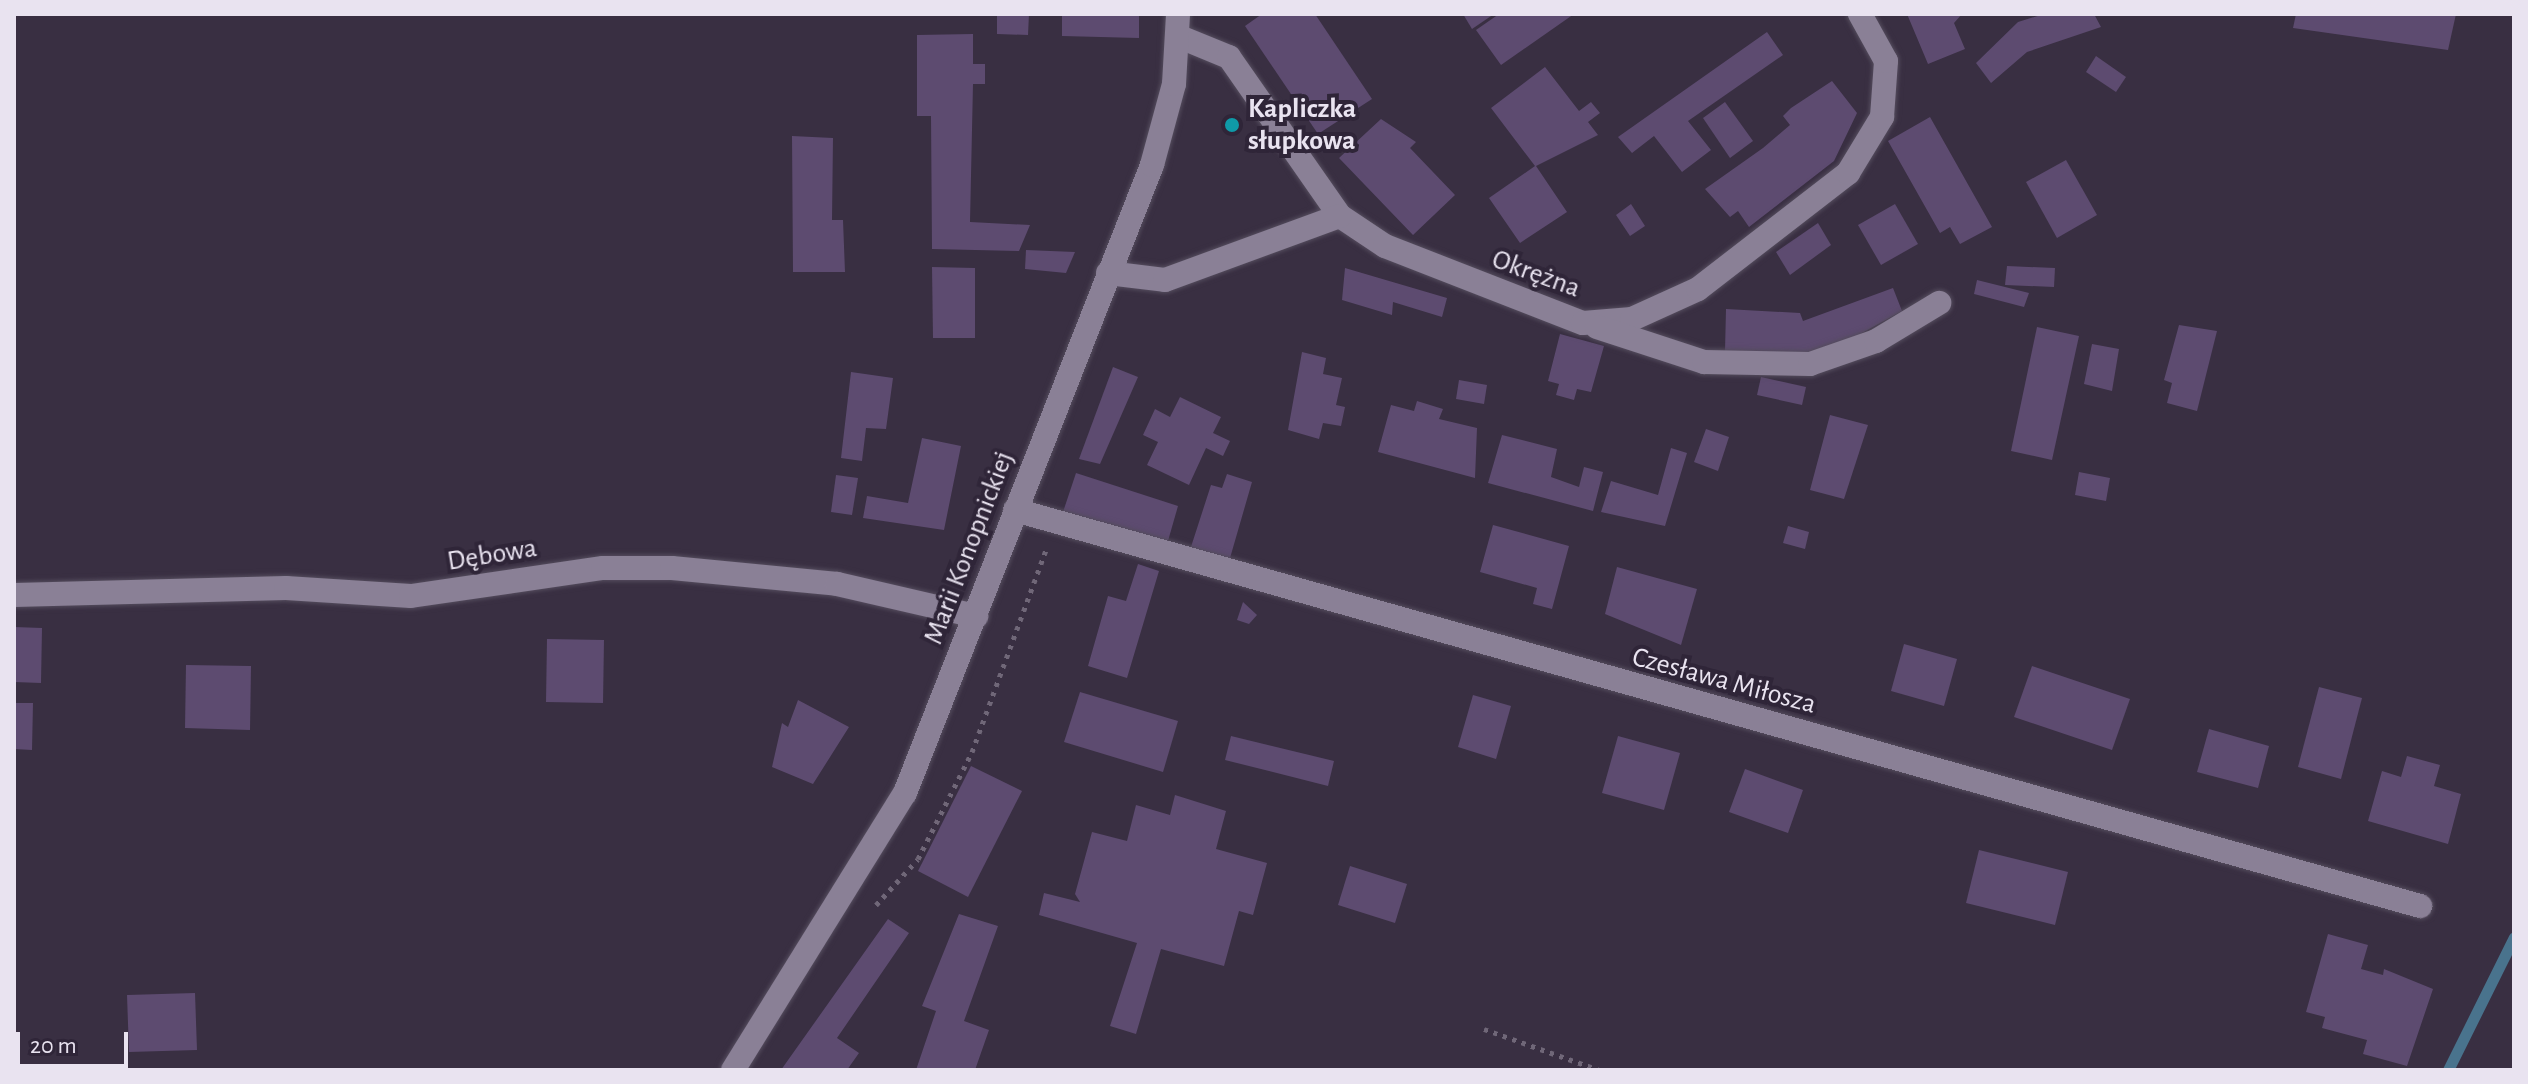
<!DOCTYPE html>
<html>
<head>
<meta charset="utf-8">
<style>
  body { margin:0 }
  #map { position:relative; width:2528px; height:1084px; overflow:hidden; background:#392f42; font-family:"Alegreya Sans",sans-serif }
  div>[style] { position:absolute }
  .stream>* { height:11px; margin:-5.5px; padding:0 5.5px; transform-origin:5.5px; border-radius:5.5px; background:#49738d }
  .building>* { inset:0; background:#5d4b70 }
  .path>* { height:5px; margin-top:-2.5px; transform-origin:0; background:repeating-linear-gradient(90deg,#706778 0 4px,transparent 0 10px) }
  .roads { filter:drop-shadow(0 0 2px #544c5d) drop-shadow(0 0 2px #544c5d) }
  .minor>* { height:24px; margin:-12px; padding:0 12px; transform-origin:12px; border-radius:12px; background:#8a8096 }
  .dots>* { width:22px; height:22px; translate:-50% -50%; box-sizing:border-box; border:4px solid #2f2538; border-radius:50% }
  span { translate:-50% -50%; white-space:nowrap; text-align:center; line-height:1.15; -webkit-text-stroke:8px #2f2538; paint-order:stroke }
  .poi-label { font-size:28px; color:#e9e3f0; font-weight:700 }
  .left { translate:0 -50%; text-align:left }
  .street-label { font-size:28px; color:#e9e3f0 }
  .frame { position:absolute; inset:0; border:16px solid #e9e3f0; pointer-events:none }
  .scale { position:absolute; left:16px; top:1032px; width:112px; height:36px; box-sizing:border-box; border:4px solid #e9e3f0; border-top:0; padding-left:10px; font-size:24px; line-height:28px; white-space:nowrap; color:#e9e3f0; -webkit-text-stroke:6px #2f2538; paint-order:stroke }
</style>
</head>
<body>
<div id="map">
  <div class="stream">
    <div style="left:2448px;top:1070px;width:148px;rotate:-63.6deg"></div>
  </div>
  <div class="building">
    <div style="clip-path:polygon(997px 14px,1029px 14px,1028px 35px,997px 34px)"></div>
    <div style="clip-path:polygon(1062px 14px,1139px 14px,1139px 38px,1062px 36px)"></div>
    <div style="clip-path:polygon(1262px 14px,1315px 14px,1372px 99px,1318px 134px,1245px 26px)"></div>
    <div style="clip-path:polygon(1463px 14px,1494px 14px,1472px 29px)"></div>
    <div style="clip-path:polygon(1499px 14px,1574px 14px,1501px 65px,1476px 30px)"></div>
    <div style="clip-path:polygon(1907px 14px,1962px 14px,1954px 23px,1965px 49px,1928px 64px)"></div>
    <div style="clip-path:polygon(2044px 14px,2094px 14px,2101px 27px,2027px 52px,1991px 83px,1976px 63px,2018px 22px)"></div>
    <div style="clip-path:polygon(2296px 14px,2456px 14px,2448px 50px,2293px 28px)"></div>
    <div style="clip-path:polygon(1767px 32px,1783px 55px,1688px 121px,1711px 150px,1682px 172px,1654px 136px,1632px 153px,1618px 137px)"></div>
    <div style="clip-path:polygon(973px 34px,973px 64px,985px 64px,985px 84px,973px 84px,970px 222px,1030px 225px,1019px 251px,932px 249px,931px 116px,917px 116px,917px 35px)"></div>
    <div style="clip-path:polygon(2096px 56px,2126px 77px,2116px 92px,2086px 72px)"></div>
    <div style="clip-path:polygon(1545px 67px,1579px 111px,1591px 102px,1600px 113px,1588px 122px,1598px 135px,1536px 166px,1567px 212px,1520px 243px,1489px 198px,1535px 166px,1491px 108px)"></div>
    <div style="clip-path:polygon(1832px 81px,1857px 113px,1834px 161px,1749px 227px,1738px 211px,1730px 217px,1705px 189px,1763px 148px,1790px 125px,1783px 116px,1791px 108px)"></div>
    <div style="clip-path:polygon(1725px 102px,1753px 141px,1730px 158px,1703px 118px)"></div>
    <div style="clip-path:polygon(1930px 117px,1992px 227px,1960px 244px,1950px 227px,1940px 233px,1888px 141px)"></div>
    <div style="clip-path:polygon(1381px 119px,1416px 142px,1410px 148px,1455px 195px,1413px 235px,1339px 158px)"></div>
    <div style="clip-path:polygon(792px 136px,833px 138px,832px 220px,843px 220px,845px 272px,793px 272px)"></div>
    <div style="clip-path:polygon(2066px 160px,2097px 215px,2057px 238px,2026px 182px)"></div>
    <div style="clip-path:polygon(1631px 204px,1645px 226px,1630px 236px,1616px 215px)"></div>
    <div style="clip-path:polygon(1895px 204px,1918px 244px,1881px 265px,1858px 225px)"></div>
    <div style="clip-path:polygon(1818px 223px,1831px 245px,1790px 275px,1776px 252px)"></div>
    <div style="clip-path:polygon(1026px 250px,1075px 252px,1066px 273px,1025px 269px)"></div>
    <div style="clip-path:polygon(2007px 266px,2055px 268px,2054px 287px,2005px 285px)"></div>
    <div style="clip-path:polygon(932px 267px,975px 268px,975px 338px,933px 338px)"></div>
    <div style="clip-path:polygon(1345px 268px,1447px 298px,1442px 317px,1393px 302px,1392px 315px,1342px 300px)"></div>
    <div style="clip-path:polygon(1977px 280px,2029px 293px,2024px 307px,1974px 294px)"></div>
    <div style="clip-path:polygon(1893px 288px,1902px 311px,1851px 339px,1801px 354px,1725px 351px,1726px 309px,1800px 313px,1803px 321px)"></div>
    <div style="clip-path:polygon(2179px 325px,2217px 331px,2197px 411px,2167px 403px,2172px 383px,2164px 380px)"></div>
    <div style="clip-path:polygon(2037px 327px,2079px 336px,2052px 460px,2011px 451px)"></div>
    <div style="clip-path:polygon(1560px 334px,1604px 346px,1591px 392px,1577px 389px,1574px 400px,1556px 395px,1559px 384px,1548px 381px)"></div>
    <div style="clip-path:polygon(2092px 344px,2119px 349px,2112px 391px,2084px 384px)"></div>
    <div style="clip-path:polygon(1302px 352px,1326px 358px,1323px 374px,1342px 378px,1336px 405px,1345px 407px,1341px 426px,1323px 423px,1319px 439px,1288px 430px)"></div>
    <div style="clip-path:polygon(1113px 367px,1138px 377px,1100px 464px,1079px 459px)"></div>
    <div style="clip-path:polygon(851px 372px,893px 378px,886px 429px,866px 428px,862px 461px,841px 458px)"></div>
    <div style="clip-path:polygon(1761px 377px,1806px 387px,1802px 405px,1757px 395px)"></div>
    <div style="clip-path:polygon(1459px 380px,1487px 385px,1484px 404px,1456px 399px)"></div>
    <div style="clip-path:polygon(1180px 397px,1221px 417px,1213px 433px,1230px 441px,1223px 456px,1206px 448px,1189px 485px,1147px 465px,1158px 442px,1143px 435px,1155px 409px,1170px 417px)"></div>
    <div style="clip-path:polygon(1417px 401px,1443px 409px,1439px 419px,1477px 428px,1475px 478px,1378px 452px,1391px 405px,1414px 411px)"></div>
    <div style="clip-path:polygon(1830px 415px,1868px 425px,1844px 499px,1810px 490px)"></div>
    <div style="clip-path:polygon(1706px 429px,1729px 437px,1718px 471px,1694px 462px)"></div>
    <div style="clip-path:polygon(1502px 435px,1557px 449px,1551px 477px,1579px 487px,1584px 467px,1603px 472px,1593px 511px,1488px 483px)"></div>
    <div style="clip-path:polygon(922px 438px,961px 446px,944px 530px,863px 518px,867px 496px,908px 503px)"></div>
    <div style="clip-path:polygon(1671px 448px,1687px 453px,1665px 526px,1601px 512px,1611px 481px,1658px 495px)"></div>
    <div style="clip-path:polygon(2079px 472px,2110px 478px,2106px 501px,2075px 495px)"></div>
    <div style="clip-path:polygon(1076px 473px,1178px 506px,1166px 548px,1061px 518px)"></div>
    <div style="clip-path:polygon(1227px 474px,1252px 482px,1228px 565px,1189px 553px,1211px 485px,1222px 488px)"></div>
    <div style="clip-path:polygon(836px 475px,858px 478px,852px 515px,831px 512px)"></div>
    <div style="clip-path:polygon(1493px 525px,1569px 546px,1552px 609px,1533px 604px,1537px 588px,1480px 572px)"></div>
    <div style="clip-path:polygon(1788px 526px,1809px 532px,1805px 549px,1783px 543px)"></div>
    <div style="clip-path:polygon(1138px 564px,1159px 571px,1127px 678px,1088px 666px,1108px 596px,1126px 601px)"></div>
    <div style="clip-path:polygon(1617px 567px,1697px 589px,1681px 645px,1605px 614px)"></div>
    <div style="clip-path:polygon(1243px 602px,1257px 615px,1249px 624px,1237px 620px)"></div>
    <div style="clip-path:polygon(14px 627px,42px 628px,41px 683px,14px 682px)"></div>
    <div style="clip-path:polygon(547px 639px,604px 640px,603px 703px,546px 702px)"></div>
    <div style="clip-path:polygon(1904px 644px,1957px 659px,1944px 706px,1891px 691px)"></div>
    <div style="clip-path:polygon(186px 665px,251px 666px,250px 730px,185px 728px)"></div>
    <div style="clip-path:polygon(2032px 666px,2130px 699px,2112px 750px,2014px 717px)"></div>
    <div style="clip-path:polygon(2319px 687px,2362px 698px,2341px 779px,2298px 767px)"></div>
    <div style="clip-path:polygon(1080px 692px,1178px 721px,1163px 772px,1064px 742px)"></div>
    <div style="clip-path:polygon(1473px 695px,1511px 706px,1496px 759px,1458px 747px)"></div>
    <div style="clip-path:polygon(798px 700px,849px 727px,813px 784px,772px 767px,782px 723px,788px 727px)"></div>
    <div style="clip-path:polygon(14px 703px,33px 703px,32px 750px,14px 749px)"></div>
    <div style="clip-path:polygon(2209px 729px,2269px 746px,2258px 788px,2197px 772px)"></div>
    <div style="clip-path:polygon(1231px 736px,1334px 761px,1328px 786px,1225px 760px)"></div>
    <div style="clip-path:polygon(1618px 736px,1680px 753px,1664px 810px,1602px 793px)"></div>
    <div style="clip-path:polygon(2407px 756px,2440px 765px,2434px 786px,2461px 794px,2448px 844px,2368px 821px,2382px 771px,2401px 777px)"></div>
    <div style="clip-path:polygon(971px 766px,1022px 791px,968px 897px,918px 871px)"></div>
    <div style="clip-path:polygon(1745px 769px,1803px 790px,1788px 833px,1729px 812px)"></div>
    <div style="clip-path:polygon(1175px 795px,1226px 811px,1216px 849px,1267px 863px,1253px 915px,1239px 911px,1224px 966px,1161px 949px,1136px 1034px,1110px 1026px,1137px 943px,1039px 915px,1044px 893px,1080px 902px,1075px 894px,1092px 832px,1127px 841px,1136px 805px,1170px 815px)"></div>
    <div style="clip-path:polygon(1979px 850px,2068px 872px,2055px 925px,1966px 903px)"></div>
    <div style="clip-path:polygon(1350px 866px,1407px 884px,1395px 923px,1338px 905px)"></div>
    <div style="clip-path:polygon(959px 914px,998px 926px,964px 1021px,989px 1030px,975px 1070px,916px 1070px,936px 1011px,922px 1006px)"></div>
    <div style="clip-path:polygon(888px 919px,909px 933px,837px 1038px,859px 1053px,847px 1070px,781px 1070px)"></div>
    <div style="clip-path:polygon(2328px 934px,2368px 945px,2361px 969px,2383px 975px,2384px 969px,2433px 989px,2407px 1066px,2363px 1054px,2367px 1040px,2322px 1028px,2325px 1017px,2306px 1012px)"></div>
    <div style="clip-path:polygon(195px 993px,197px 1050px,129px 1052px,127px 995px)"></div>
  </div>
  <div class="path">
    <div style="left:876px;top:905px;width:62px;rotate:-47.6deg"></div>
    <div style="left:918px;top:859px;width:120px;rotate:-63.2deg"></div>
    <div style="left:972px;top:752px;width:215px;rotate:-69.9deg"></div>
    <div style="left:1484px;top:1029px;width:122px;rotate:19.6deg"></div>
  </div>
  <div class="roads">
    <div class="minor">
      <div style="left:1180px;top:37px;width:53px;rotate:22.2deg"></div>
      <div style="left:1229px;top:57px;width:194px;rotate:55.1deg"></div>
      <div style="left:1340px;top:216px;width:54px;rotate:33.7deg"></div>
      <div style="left:1385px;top:246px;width:212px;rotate:21.3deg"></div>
      <div style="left:1583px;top:323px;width:49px;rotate:-4.7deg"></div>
      <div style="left:1632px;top:319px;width:72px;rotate:-24.4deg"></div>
      <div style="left:1698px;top:289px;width:190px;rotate:-37.7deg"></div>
      <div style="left:1848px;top:173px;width:66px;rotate:-58.7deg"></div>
      <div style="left:1882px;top:117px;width:56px;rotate:-85.9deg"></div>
      <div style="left:1886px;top:61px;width:54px;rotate:-119deg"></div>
      <div style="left:1108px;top:273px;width:57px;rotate:7deg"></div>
      <div style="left:1165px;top:280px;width:186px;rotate:-20.1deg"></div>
      <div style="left:1597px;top:327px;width:113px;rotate:18.1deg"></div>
      <div style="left:1704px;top:362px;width:106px;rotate:1.1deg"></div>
      <div style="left:1810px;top:364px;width:70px;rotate:-19.2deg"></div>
      <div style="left:1876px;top:341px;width:74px;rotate:-31.1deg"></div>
      <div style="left:1015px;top:510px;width:1460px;rotate:15.74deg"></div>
      <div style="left:14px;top:595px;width:272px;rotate:-1.5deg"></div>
      <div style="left:286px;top:588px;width:125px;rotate:3.7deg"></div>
      <div style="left:411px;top:596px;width:194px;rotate:-8.3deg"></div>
      <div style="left:603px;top:568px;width:69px"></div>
      <div style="left:672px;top:568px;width:166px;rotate:5.5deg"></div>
      <div style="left:837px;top:584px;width:143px;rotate:13deg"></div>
      <div style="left:733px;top:1070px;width:326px;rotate:-58.2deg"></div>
      <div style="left:905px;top:793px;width:675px;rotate:-68.53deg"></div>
      <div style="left:1152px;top:165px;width:84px;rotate:-74.8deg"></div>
      <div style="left:1174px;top:84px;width:70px;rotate:-86.7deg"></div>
    </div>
  </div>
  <div class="dots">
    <div style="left:1232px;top:125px;background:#0f9aa8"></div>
  </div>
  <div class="poi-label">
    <span class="left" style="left:1248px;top:125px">Kapliczka<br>słupkowa</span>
  </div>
  <div class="street-label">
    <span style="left:1536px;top:274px;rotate:20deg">Okrężna</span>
    <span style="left:969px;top:548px;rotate:-69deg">Marii Konopnickiej</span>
    <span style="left:492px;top:555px;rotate:-9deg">Dębowa</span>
    <span style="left:1724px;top:681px;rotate:15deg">Czesława Miłosza</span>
  </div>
  <div class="frame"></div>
  <div class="scale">20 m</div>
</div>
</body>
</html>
